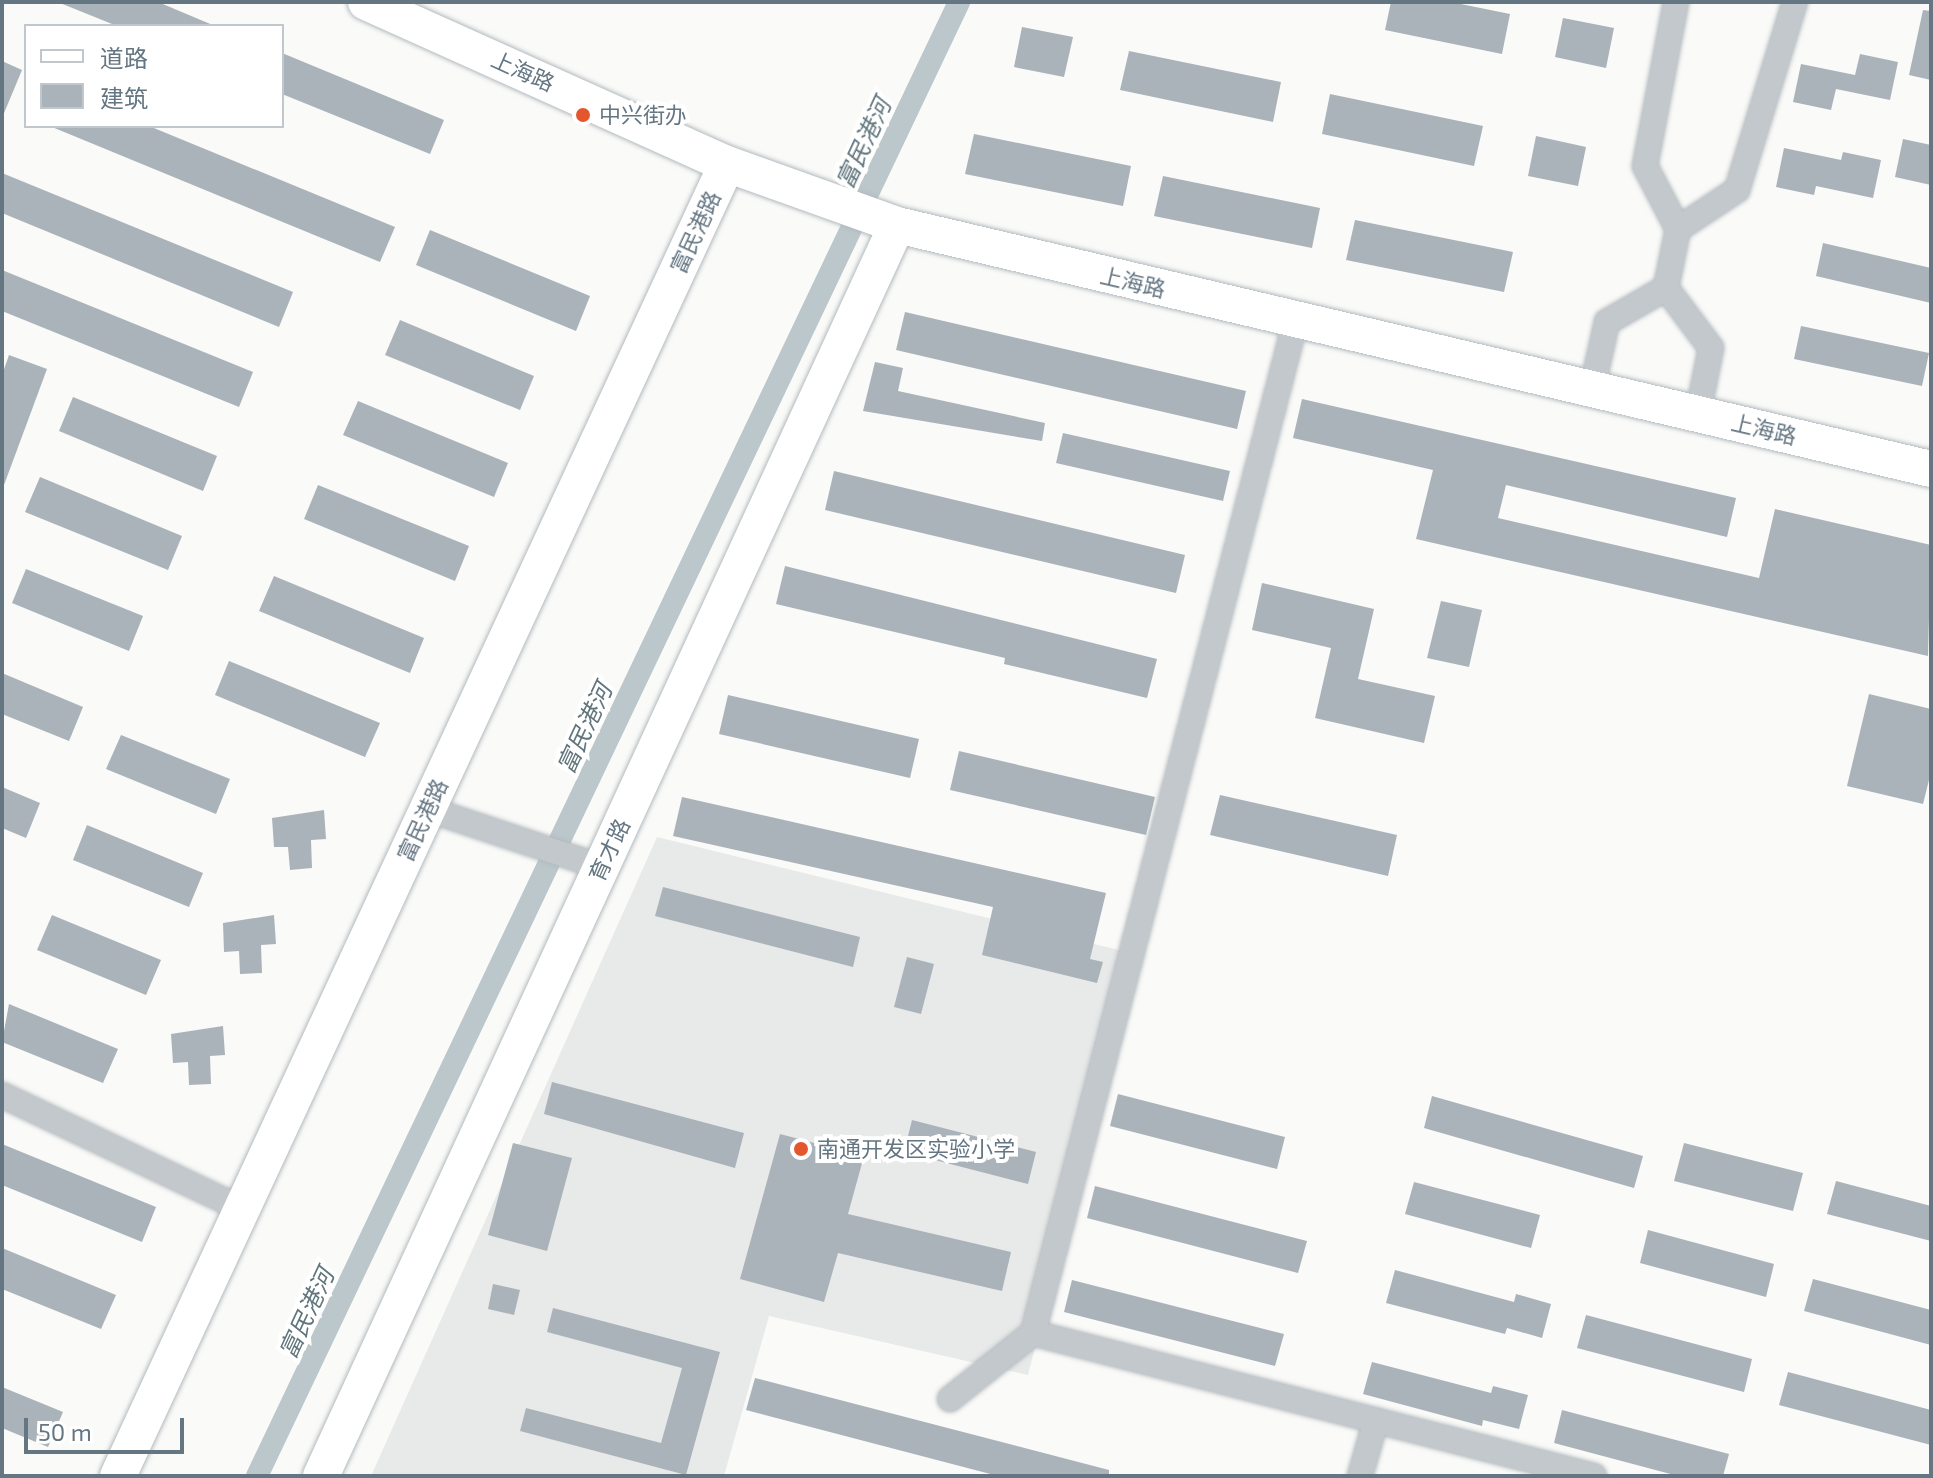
<!DOCTYPE html>
<html>
<head>
<meta charset="utf-8">
<style>
  body { margin:0 }
  #map { position:relative; width:1933px; height:1478px; overflow:hidden; background:#fafaf8; font-family:"Exo 2","Noto Sans SC",sans-serif }
  div>[style] { position:absolute }
  .built>* { inset:0; background:#e8e9e9 }
  .canal>* { height:22px; margin:-11px; padding:0 11px; transform-origin:11px; border-radius:11px; background:#bbc7cb }
  .building>* { inset:0; background:#aab3b9 }
  .roads { filter:drop-shadow(0 0 2px #b3babf) drop-shadow(0 0 2px #b3babf) }
  .street>* { height:24px; margin:-12px; padding:0 12px; transform-origin:12px; border-radius:12px; background:#c3c8cc }
  .secondary>* { height:36px; margin:-18px; padding:0 18px; transform-origin:18px; border-radius:18px; background:#fff }
  .dots>* { width:22px; height:22px; translate:-50% -50%; box-sizing:border-box; border:4px solid #fff; border-radius:50% }
  span { translate:-50% -50%; white-space:nowrap; text-align:center; line-height:1.15; -webkit-text-stroke:8px #fff; paint-order:stroke }
  .street-label { font-size:22px; color:#657683 }
  .poi-label { font-size:22px; color:#657683 }
  .left { translate:0 -50%; text-align:left }
  .water-label { font-size:24px; color:#60757c; font-style:italic }
  .frame { position:absolute; inset:0; border:4px solid #657683; pointer-events:none }
  .legend { position:absolute; left:24px; top:24px; width:260px; height:104px; box-sizing:border-box; background:#fff; border:2px solid #c1c8cd; margin:0; padding:10px 14px; list-style:none; font-size:24px; color:#657683 }
  .legend li { display:flex; align-items:center; gap:16px; height:40px }
  .legend b { width:40px; border:2px solid #c1c8cd }
  .scale { position:absolute; left:24px; top:1418px; width:160px; height:36px; box-sizing:border-box; border:4px solid #657683; border-top:0; padding-left:10px; font-size:24px; line-height:28px; white-space:nowrap; color:#657683; -webkit-text-stroke:6px #fff; paint-order:stroke }
</style>
</head>
<body>
<div id="map">
  <div class="built">
    <div style="clip-path:polygon(657px 837px,1135px 954px,1028px 1375px,769px 1316px,724px 1476px,371px 1476px)"></div>
  </div>
  <div class="canal">
    <div style="left:257px;top:1476px;width:1633px;rotate:-64.53deg"></div>
  </div>
  <div class="building">
    <div style="clip-path:polygon(158px 2px,215px 26px,117px 26px,60px 3px)"></div>
    <div style="clip-path:polygon(1391px 2px,1451px 2px,1510px 14px,1502px 54px,1385px 30px)"></div>
    <div style="clip-path:polygon(1923px 10px,1931px 11px,1931px 80px,1909px 75px)"></div>
    <div style="clip-path:polygon(1563px 18px,1614px 28px,1606px 68px,1555px 57px)"></div>
    <div style="clip-path:polygon(1022px 27px,1073px 37px,1064px 77px,1014px 67px)"></div>
    <div style="clip-path:polygon(1129px 51px,1281px 82px,1273px 122px,1120px 90px)"></div>
    <div style="clip-path:polygon(282px 53px,444px 120px,430px 154px,282px 94px)"></div>
    <div style="clip-path:polygon(1860px 54px,1898px 62px,1890px 100px,1836px 89px,1831px 110px,1793px 102px,1801px 64px,1855px 75px)"></div>
    <div style="clip-path:polygon(2px 61px,22px 70px,2px 118px)"></div>
    <div style="clip-path:polygon(1330px 94px,1483px 126px,1474px 166px,1322px 134px)"></div>
    <div style="clip-path:polygon(149px 126px,395px 227px,380px 262px,52px 127px)"></div>
    <div style="clip-path:polygon(974px 134px,1131px 166px,1123px 206px,965px 174px)"></div>
    <div style="clip-path:polygon(1536px 136px,1586px 147px,1578px 186px,1528px 176px)"></div>
    <div style="clip-path:polygon(1903px 139px,1931px 145px,1931px 185px,1895px 177px)"></div>
    <div style="clip-path:polygon(1784px 148px,1841px 160px,1843px 152px,1881px 160px,1873px 198px,1816px 186px,1814px 195px,1776px 187px)"></div>
    <div style="clip-path:polygon(2px 173px,293px 292px,279px 327px,2px 213px)"></div>
    <div style="clip-path:polygon(1163px 176px,1320px 208px,1312px 248px,1154px 216px)"></div>
    <div style="clip-path:polygon(1355px 220px,1513px 252px,1504px 292px,1346px 260px)"></div>
    <div style="clip-path:polygon(430px 230px,590px 296px,576px 331px,416px 265px)"></div>
    <div style="clip-path:polygon(1823px 243px,1931px 268px,1931px 303px,1816px 276px)"></div>
    <div style="clip-path:polygon(2px 270px,253px 372px,239px 407px,2px 311px)"></div>
    <div style="clip-path:polygon(905px 312px,1246px 391px,1237px 429px,896px 350px)"></div>
    <div style="clip-path:polygon(400px 320px,534px 376px,520px 410px,385px 355px)"></div>
    <div style="clip-path:polygon(1801px 326px,1929px 353px,1922px 386px,1794px 359px)"></div>
    <div style="clip-path:polygon(9px 355px,47px 369px,4px 485px,2px 375px)"></div>
    <div style="clip-path:polygon(875px 362px,903px 368px,898px 391px,1045px 423px,1042px 441px,863px 411px)"></div>
    <div style="clip-path:polygon(73px 397px,217px 456px,203px 491px,59px 431px)"></div>
    <div style="clip-path:polygon(1302px 399px,1736px 498px,1727px 537px,1506px 485px,1498px 518px,1759px 578px,1775px 509px,1931px 545px,1928px 656px,1416px 539px,1433px 470px,1293px 438px)"></div>
    <div style="clip-path:polygon(358px 401px,508px 463px,494px 497px,343px 435px)"></div>
    <div style="clip-path:polygon(1063px 433px,1230px 471px,1223px 501px,1056px 463px)"></div>
    <div style="clip-path:polygon(834px 471px,1185px 555px,1176px 593px,825px 510px)"></div>
    <div style="clip-path:polygon(40px 477px,182px 536px,168px 570px,25px 512px)"></div>
    <div style="clip-path:polygon(318px 485px,469px 546px,455px 581px,304px 519px)"></div>
    <div style="clip-path:polygon(785px 566px,1157px 659px,1147px 698px,1004px 664px,1005px 658px,776px 604px)"></div>
    <div style="clip-path:polygon(26px 569px,143px 616px,129px 651px,12px 603px)"></div>
    <div style="clip-path:polygon(274px 576px,424px 638px,410px 673px,259px 611px)"></div>
    <div style="clip-path:polygon(1262px 583px,1374px 609px,1358px 679px,1435px 696px,1424px 743px,1315px 718px,1331px 648px,1252px 630px)"></div>
    <div style="clip-path:polygon(1441px 601px,1482px 610px,1469px 667px,1427px 658px)"></div>
    <div style="clip-path:polygon(229px 661px,380px 723px,365px 757px,215px 695px)"></div>
    <div style="clip-path:polygon(2px 673px,83px 707px,69px 741px,2px 714px)"></div>
    <div style="clip-path:polygon(1869px 694px,1931px 709px,1931px 772px,1923px 804px,1847px 786px)"></div>
    <div style="clip-path:polygon(728px 695px,919px 739px,910px 778px,719px 734px)"></div>
    <div style="clip-path:polygon(121px 735px,230px 779px,216px 814px,106px 769px)"></div>
    <div style="clip-path:polygon(959px 751px,1155px 797px,1146px 835px,950px 790px)"></div>
    <div style="clip-path:polygon(2px 787px,40px 803px,26px 838px,2px 828px)"></div>
    <div style="clip-path:polygon(1220px 795px,1397px 835px,1388px 876px,1210px 835px)"></div>
    <div style="clip-path:polygon(682px 797px,1106px 893px,1090px 959px,1103px 962px,1097px 983px,982px 955px,993px 907px,673px 836px)"></div>
    <div style="clip-path:polygon(324px 810px,326px 839px,311px 840px,312px 868px,290px 870px,288px 847px,274px 847px,272px 818px)"></div>
    <div style="clip-path:polygon(87px 825px,203px 873px,189px 907px,73px 860px)"></div>
    <div style="clip-path:polygon(663px 887px,860px 937px,853px 967px,655px 916px)"></div>
    <div style="clip-path:polygon(52px 915px,161px 960px,146px 995px,37px 950px)"></div>
    <div style="clip-path:polygon(274px 915px,276px 944px,261px 945px,262px 973px,240px 974px,239px 951px,224px 952px,223px 923px)"></div>
    <div style="clip-path:polygon(907px 957px,934px 964px,921px 1014px,894px 1007px)"></div>
    <div style="clip-path:polygon(9px 1004px,118px 1049px,103px 1083px,2px 1042px)"></div>
    <div style="clip-path:polygon(223px 1026px,225px 1055px,210px 1056px,211px 1084px,189px 1085px,188px 1062px,173px 1063px,171px 1034px)"></div>
    <div style="clip-path:polygon(552px 1082px,744px 1133px,735px 1168px,544px 1114px)"></div>
    <div style="clip-path:polygon(1118px 1094px,1285px 1137px,1277px 1169px,1110px 1126px)"></div>
    <div style="clip-path:polygon(1432px 1096px,1643px 1156px,1634px 1188px,1424px 1128px)"></div>
    <div style="clip-path:polygon(912px 1120px,1036px 1152px,1028px 1184px,904px 1152px)"></div>
    <div style="clip-path:polygon(780px 1134px,864px 1156px,848px 1214px,1011px 1252px,1002px 1291px,838px 1253px,824px 1302px,740px 1279px)"></div>
    <div style="clip-path:polygon(513px 1143px,572px 1158px,547px 1251px,488px 1235px)"></div>
    <div style="clip-path:polygon(1684px 1143px,1803px 1173px,1793px 1211px,1674px 1181px)"></div>
    <div style="clip-path:polygon(2px 1144px,156px 1207px,142px 1242px,2px 1185px)"></div>
    <div style="clip-path:polygon(1836px 1181px,1931px 1206px,1931px 1241px,1827px 1214px)"></div>
    <div style="clip-path:polygon(1414px 1182px,1540px 1215px,1531px 1248px,1405px 1214px)"></div>
    <div style="clip-path:polygon(1095px 1186px,1307px 1241px,1298px 1273px,1087px 1218px)"></div>
    <div style="clip-path:polygon(1648px 1230px,1774px 1264px,1766px 1297px,1640px 1263px)"></div>
    <div style="clip-path:polygon(2px 1248px,116px 1295px,101px 1329px,2px 1289px)"></div>
    <div style="clip-path:polygon(1395px 1270px,1514px 1302px,1516px 1294px,1551px 1304px,1542px 1338px,1507px 1328px,1505px 1334px,1386px 1303px)"></div>
    <div style="clip-path:polygon(1813px 1279px,1931px 1310px,1931px 1345px,1804px 1311px)"></div>
    <div style="clip-path:polygon(1072px 1280px,1284px 1334px,1275px 1366px,1064px 1312px)"></div>
    <div style="clip-path:polygon(493px 1284px,520px 1290px,514px 1315px,488px 1309px)"></div>
    <div style="clip-path:polygon(553px 1308px,720px 1352px,686px 1475px,520px 1431px,526px 1408px,661px 1443px,682px 1368px,547px 1332px)"></div>
    <div style="clip-path:polygon(1586px 1315px,1752px 1359px,1744px 1392px,1577px 1348px)"></div>
    <div style="clip-path:polygon(1372px 1362px,1491px 1393px,1493px 1386px,1528px 1395px,1519px 1429px,1483px 1420px,1482px 1426px,1363px 1394px)"></div>
    <div style="clip-path:polygon(1788px 1372px,1931px 1410px,1931px 1445px,1779px 1405px)"></div>
    <div style="clip-path:polygon(755px 1378px,1109px 1470px,1109px 1476px,998px 1476px,746px 1410px)"></div>
    <div style="clip-path:polygon(2px 1387px,63px 1412px,48px 1447px,2px 1428px)"></div>
    <div style="clip-path:polygon(1562px 1410px,1729px 1454px,1723px 1476px,1678px 1476px,1554px 1443px)"></div>
  </div>
  <div class="roads">
    <div class="street">
      <div style="left:1676px;top:2px;width:167px;rotate:100.7deg"></div>
      <div style="left:1645px;top:166px;width:71px;rotate:62.4deg"></div>
      <div style="left:1678px;top:229px;width:71px;rotate:-33.5deg"></div>
      <div style="left:1737px;top:190px;width:197px;rotate:-72.9deg"></div>
      <div style="left:1666px;top:288px;width:60px;rotate:-78.5deg"></div>
      <div style="left:1592px;top:389px;width:69px;rotate:-77.4deg"></div>
      <div style="left:1607px;top:322px;width:68px;rotate:-30deg"></div>
      <div style="left:1666px;top:288px;width:75px;rotate:53.1deg"></div>
      <div style="left:1711px;top:348px;width:66px;rotate:101.3deg"></div>
      <div style="left:427px;top:809px;width:183px;rotate:18.4deg"></div>
      <div style="left:2px;top:1095px;width:266px;rotate:25.4deg"></div>
      <div style="left:1033px;top:1333px;width:579px;rotate:14.3deg"></div>
      <div style="left:950px;top:1399px;width:106px;rotate:-38.5deg"></div>
      <div style="left:1033px;top:1333px;width:1047px;rotate:-75.45deg"></div>
      <div style="left:1360px;top:1476px;width:58px;rotate:-74.1deg"></div>
    </div>
    <div class="secondary">
      <div style="left:366px;top:2px;width:396px;rotate:24.2deg"></div>
      <div style="left:727px;top:164px;width:181px;rotate:19.7deg"></div>
      <div style="left:897px;top:225px;width:1062px;rotate:13.28deg"></div>
      <div style="left:118px;top:1476px;width:1446px;rotate:-65.1deg"></div>
      <div style="left:321px;top:1476px;width:1377px;rotate:-65.28deg"></div>
    </div>
  </div>
  <div class="dots">
    <div style="left:583px;top:115px;background:#e4572e"></div>
    <div style="left:801px;top:1149px;background:#e4572e"></div>
  </div>
  <div class="street-label">
    <span style="left:523px;top:71px;rotate:24deg">上海路</span>
    <span style="left:695px;top:232px;rotate:-65deg">富民港路</span>
    <span style="left:1133px;top:282px;rotate:13deg">上海路</span>
    <span style="left:1764px;top:429px;rotate:13deg">上海路</span>
    <span style="left:422px;top:820px;rotate:-65deg">富民港路</span>
    <span style="left:609px;top:850px;rotate:-65deg">育才路</span>
  </div>
  <div class="poi-label">
    <span class="left" style="left:599px;top:115px">中兴街办</span>
    <span class="left" style="left:817px;top:1149px">南通开发区实验小学</span>
  </div>
  <div class="water-label">
    <span style="left:863px;top:143px;rotate:-65deg">富民港河</span>
    <span style="left:584px;top:728px;rotate:-65deg">富民港河</span>
    <span style="left:306px;top:1313px;rotate:-65deg">富民港河</span>
  </div>
  <div class="frame"></div>
  <ul class="legend">
  <li><b style="height:10px;background:#fff"></b>道路</li>
  <li><b style="height:22px;background:#aab3b9"></b>建筑</li>
  </ul>
  <div class="scale">50 m</div>
</div>
</body>
</html>
